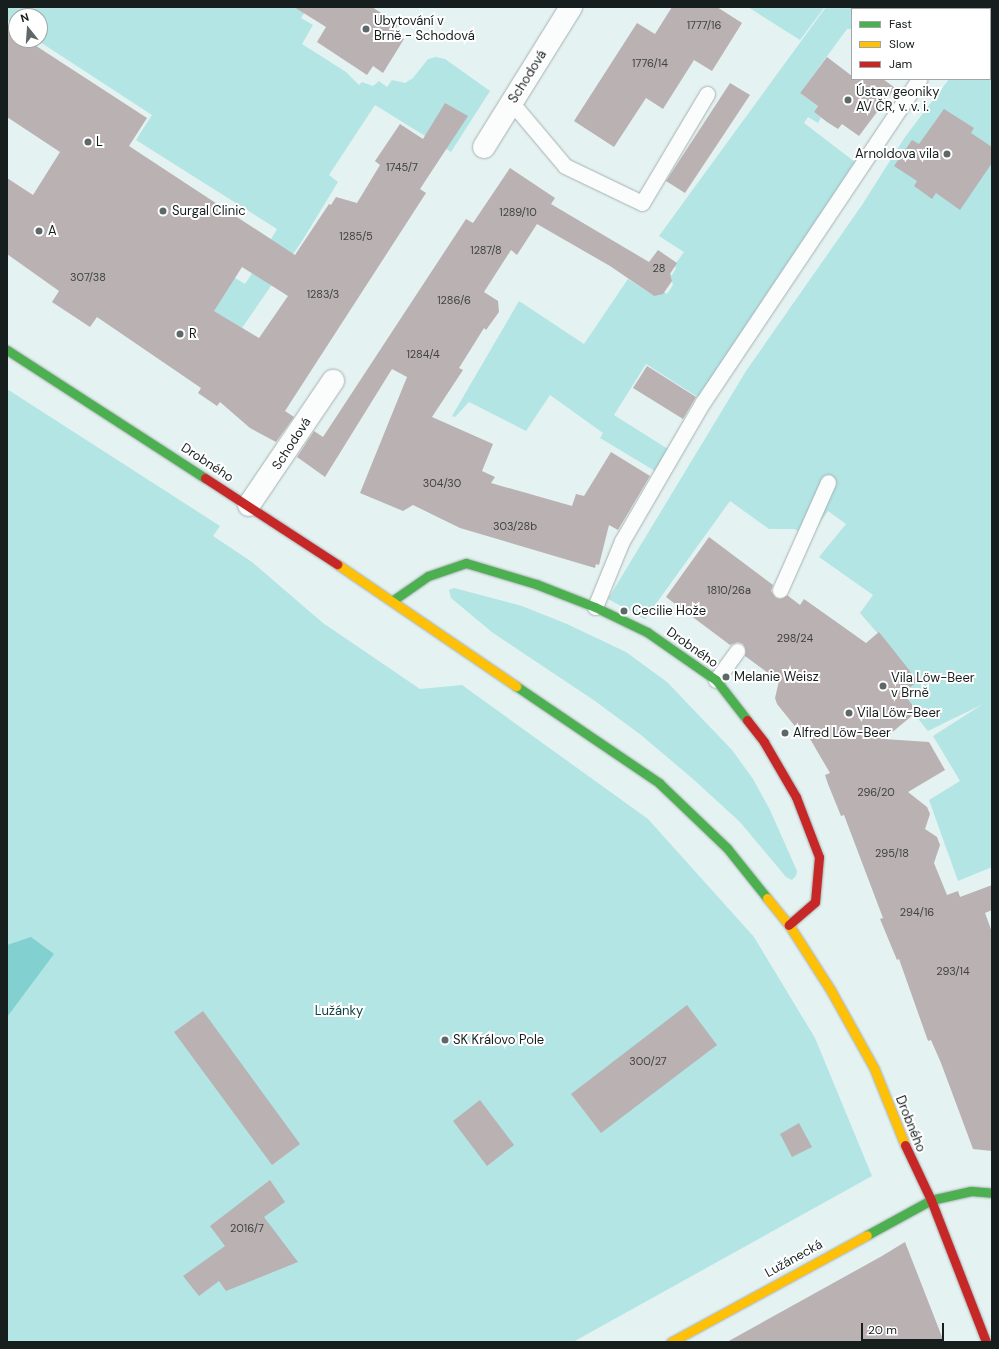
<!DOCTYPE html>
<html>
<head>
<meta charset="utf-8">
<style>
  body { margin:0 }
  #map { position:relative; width:999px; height:1349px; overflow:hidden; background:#e5f2f2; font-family:"DM Sans",sans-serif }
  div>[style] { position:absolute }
  .green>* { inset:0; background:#b2e5e4 }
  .water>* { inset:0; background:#82d0cf }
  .building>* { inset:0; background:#bab1b2 }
  .roads { filter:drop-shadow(0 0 1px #a7b1b1) drop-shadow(0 0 1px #a7b1b1) }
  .lane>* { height:15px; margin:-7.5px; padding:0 7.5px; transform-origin:7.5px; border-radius:7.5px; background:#fbfdfd }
  .street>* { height:22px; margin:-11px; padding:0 11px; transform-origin:11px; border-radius:11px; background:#fbfdfd }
  .fast>* { height:9px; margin:-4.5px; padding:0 4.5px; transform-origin:4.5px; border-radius:4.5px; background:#4caf50 }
  .slow>* { height:9px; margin:-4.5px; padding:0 4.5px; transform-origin:4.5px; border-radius:4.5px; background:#ffc107 }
  .jam>* { height:9px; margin:-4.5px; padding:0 4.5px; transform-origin:4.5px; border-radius:4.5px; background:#c62828 }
  .dots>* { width:11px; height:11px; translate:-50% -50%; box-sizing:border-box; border:2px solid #fff; border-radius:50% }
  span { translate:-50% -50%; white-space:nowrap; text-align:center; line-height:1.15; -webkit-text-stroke:4px #fff; paint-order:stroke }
  .number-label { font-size:11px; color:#3f4343 }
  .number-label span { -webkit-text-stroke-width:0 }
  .poi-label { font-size:13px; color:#161e1e }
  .left { translate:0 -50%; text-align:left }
  .right { translate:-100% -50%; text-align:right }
  .street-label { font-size:13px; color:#161e1e }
  .park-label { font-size:13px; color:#104241 }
  .frame { position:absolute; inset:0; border:8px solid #161e1e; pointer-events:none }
  .legend { position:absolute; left:851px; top:8px; width:140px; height:72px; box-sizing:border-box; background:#fff; border:1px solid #a2a5a5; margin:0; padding:5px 7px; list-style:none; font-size:12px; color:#161e1e }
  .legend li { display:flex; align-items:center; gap:8px; height:20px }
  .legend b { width:20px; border:1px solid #a2a5a5 }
  .north { position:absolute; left:8px; top:8px; width:40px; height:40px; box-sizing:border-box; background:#fff; border:1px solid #a2a5a5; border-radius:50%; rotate:343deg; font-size:11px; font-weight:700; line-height:16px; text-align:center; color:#161e1e }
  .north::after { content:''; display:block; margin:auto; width:14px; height:18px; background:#5e6868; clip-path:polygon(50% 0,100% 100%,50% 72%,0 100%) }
  .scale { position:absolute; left:861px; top:1323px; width:83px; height:18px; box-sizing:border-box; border:2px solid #161e1e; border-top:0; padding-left:5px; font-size:12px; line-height:14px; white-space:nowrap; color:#161e1e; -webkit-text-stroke:3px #fff; paint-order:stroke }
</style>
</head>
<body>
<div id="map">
  <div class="green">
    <div style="clip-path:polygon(7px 7px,308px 7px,301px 18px,313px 25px,302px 44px,346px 72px,359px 85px,362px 82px,373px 86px,379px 81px,387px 87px,392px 80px,405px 83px,413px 78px,428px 59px,436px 57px,445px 59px,490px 91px,451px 152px,375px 105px,329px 175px,338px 182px,302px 241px,242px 328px,171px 285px,235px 278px,245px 284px,272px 243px,270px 241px,277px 229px,136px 140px,152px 115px,37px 40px,40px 40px,40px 16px,16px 16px,16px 26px,7px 20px)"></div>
    <div style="clip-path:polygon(748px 7px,823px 7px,824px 8px,800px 40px)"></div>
    <div style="clip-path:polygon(826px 7px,921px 9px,852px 9px,852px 29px,847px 29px,800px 93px,818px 106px,814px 112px,821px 118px,818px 123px,808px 117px,804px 123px,855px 162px,699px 398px,646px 364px,614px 415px,668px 449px,655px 471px,600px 438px,603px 433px,550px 395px,526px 431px,469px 402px,455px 417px,452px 416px,519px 301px,584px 344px,628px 279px,654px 296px,664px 292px,667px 294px,673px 285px,670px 274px,672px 275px,676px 268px,674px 266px,684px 252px,659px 236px)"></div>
    <div style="clip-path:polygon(992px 19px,992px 867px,958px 881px,929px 800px,960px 781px,933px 736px,983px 704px,928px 731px,911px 710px,914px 707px,903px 693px,918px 680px,860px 613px,873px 595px,819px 557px,846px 524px,828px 511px,808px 539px,795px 529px,769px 529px,730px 501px,645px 619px,608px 599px,746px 371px,862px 205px,905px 137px,949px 79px,990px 79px)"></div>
    <div style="clip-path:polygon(7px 389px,220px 526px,213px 536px,252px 562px,323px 623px,420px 689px,462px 685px,648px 819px,754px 937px,815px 1038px,872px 1176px,573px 1342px,7px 1342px)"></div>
    <div style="clip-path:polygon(454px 588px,522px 606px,567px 624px,626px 652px,667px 682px,732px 750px,753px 779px,770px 810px,797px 871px,796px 876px,792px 880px,786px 877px,740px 822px,693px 779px,641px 735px,595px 701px,493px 633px,451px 598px,449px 590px)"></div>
  </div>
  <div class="water">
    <div style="clip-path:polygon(31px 937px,54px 954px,7px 1017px,7px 945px)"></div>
  </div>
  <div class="building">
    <div style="clip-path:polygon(294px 7px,372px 7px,398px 24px,394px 32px,404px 39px,383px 73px,373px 66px,367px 75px,317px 42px,326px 27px)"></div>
    <div style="clip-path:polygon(672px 7px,717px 7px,742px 23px,712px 71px,694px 60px,663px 109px,646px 98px,614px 147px,574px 121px,637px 23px,655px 34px)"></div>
    <div style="clip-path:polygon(evenodd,7px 28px,16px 33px,16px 40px,27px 40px,147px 118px,129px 146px,295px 255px,329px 204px,331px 205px,336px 197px,357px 203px,380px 165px,375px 161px,400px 124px,423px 139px,445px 103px,468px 116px,420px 189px,426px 193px,285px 411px,294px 417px,276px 442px,250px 428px,220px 402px,217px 406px,198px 393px,201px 388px,97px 317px,90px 327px,52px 302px,59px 291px,7px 254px,7px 178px,33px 195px,60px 152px,7px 117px,7px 28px,242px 267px,288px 296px,259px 338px,214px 311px,242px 267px)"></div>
    <div style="clip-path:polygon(827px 57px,852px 76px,852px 79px,883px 79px,895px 88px,859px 136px,842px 124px,838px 129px,827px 122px,814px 112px,818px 106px,800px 93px)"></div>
    <div style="clip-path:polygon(730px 83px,750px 95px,685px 193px,666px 181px)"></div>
    <div style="clip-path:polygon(944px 109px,974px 128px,971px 133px,992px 147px,992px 163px,960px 210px,936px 193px,932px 199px,914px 186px,917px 181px,894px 166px,912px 140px,919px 144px)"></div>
    <div style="clip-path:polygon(510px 168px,555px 198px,551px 204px,649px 262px,658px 250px,677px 263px,670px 274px,672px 281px,663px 294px,654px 296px,610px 266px,537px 224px,517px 255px,511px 250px,484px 292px,498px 301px,499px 312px,486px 330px,484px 328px,459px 368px,463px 370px,432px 417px,493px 444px,482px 471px,495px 477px,491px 483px,572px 506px,576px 494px,584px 496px,611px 452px,650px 476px,618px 530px,609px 525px,599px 565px,596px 564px,595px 568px,460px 528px,413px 505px,403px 511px,360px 493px,407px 377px,392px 369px,325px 477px,297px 457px,314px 431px,323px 437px,466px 219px,473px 223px)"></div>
    <div style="clip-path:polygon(647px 366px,696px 397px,683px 419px,633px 388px)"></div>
    <div style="clip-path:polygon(709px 537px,773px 585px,771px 591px,776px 598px,781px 599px,787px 595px,800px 605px,804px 599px,866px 643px,879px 632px,918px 681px,903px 693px,914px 707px,911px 710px,914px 714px,884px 739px,929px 742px,945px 770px,908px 792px,927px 807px,930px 814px,925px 829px,937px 837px,940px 845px,934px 863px,947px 895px,958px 891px,960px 897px,992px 885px,992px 910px,985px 913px,992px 932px,992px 1151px,973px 1149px,941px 1063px,931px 1040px,928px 1041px,899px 959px,897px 960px,880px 919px,883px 918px,844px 815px,841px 816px,828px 784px,825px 775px,830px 773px,806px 732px,802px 735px,777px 704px,775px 698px,779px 681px,745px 656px,745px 648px,743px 644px,738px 642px,730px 645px,666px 597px)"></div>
    <div style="clip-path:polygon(687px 1005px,717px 1045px,601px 1133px,571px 1094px)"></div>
    <div style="clip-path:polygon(203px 1011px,300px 1144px,272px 1165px,174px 1032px)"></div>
    <div style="clip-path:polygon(480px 1100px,514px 1145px,487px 1166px,453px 1121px)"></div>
    <div style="clip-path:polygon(799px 1123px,812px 1147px,792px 1157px,780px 1134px)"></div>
    <div style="clip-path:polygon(270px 1180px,285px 1202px,264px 1217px,298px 1262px,226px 1291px,219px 1281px,199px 1296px,183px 1276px,225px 1246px,210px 1226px)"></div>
    <div style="clip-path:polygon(905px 1242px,944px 1342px,727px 1342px,882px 1256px)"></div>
  </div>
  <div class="roads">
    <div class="lane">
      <div style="left:896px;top:7px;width:4px;rotate:34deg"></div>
      <div style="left:512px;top:103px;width:82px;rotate:49.9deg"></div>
      <div style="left:565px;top:166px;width:85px;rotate:25.7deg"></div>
      <div style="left:642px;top:203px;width:127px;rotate:-59.2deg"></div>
      <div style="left:780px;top:590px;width:118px;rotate:-66deg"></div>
      <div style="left:595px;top:607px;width:71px;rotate:-67.8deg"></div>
      <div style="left:622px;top:541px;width:161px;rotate:-59.8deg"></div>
      <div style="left:703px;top:402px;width:389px;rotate:-56.2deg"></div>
      <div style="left:716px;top:680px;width:36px;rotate:-54deg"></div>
    </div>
    <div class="street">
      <div style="left:484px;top:147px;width:165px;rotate:-58.1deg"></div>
      <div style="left:249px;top:505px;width:150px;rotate:-55.9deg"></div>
    </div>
    <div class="fast">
      <div style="left:7px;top:350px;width:236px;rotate:32.9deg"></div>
      <div style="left:392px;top:601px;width:44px;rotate:-34.8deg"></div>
      <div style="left:428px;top:576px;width:40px;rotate:-18.9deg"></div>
      <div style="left:466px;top:563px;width:73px;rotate:16.7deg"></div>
      <div style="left:536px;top:584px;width:63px;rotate:21.3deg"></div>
      <div style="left:595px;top:607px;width:58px;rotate:25.7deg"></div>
      <div style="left:647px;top:632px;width:84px;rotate:34.8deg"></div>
      <div style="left:716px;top:680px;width:51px;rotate:52.2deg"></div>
      <div style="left:516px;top:686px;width:173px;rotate:34.1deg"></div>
      <div style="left:659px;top:783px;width:94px;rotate:43.7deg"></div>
      <div style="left:727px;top:848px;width:64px;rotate:51.3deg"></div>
      <div style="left:867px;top:1235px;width:73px;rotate:-28.7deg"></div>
      <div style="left:931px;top:1200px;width:41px;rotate:-12.7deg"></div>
      <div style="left:971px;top:1191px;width:21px;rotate:5deg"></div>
    </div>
    <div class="slow">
      <div style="left:337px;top:564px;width:217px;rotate:34.3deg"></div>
      <div style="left:767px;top:898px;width:35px;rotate:51deg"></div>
      <div style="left:789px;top:925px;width:76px;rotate:57.4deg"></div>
      <div style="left:830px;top:989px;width:90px;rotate:60.9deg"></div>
      <div style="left:874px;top:1068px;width:83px;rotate:68.1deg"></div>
      <div style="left:671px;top:1342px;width:223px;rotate:-28.6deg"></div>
    </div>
    <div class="jam">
      <div style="left:205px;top:478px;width:158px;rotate:33.1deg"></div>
      <div style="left:747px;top:720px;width:28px;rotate:52deg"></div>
      <div style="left:764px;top:742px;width:64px;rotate:59.8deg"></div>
      <div style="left:796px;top:797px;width:64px;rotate:69deg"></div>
      <div style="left:819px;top:857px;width:45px;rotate:95.1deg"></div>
      <div style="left:815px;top:902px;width:35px;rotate:139deg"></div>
      <div style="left:905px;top:1145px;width:61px;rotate:64.7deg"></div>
      <div style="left:931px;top:1200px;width:152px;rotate:68.8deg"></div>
    </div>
  </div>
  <div class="dots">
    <div style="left:366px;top:29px;background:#5e6868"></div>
    <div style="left:848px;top:100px;background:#5e6868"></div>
    <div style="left:88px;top:142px;background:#5e6868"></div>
    <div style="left:947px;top:154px;background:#5e6868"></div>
    <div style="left:163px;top:211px;background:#5e6868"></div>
    <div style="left:39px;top:231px;background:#5e6868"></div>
    <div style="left:180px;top:334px;background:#5e6868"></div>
    <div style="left:624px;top:611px;background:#5e6868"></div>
    <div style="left:726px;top:677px;background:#5e6868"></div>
    <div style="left:883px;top:686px;background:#5e6868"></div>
    <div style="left:849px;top:713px;background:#5e6868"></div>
    <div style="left:785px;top:733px;background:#5e6868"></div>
    <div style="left:445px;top:1040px;background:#5e6868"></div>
  </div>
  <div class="number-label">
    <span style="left:704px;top:25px">1777/16</span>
    <span style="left:650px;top:63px">1776/14</span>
    <span style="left:402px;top:167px">1745/7</span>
    <span style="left:518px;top:212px">1289/10</span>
    <span style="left:356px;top:236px">1285/5</span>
    <span style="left:486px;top:250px">1287/8</span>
    <span style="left:659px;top:268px">28</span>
    <span style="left:88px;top:277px">307/38</span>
    <span style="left:323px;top:294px">1283/3</span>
    <span style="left:454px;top:300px">1286/6</span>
    <span style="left:423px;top:354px">1284/4</span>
    <span style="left:442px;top:483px">304/30</span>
    <span style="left:515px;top:526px">303/28b</span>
    <span style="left:729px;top:590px">1810/26a</span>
    <span style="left:795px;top:638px">298/24</span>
    <span style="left:876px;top:792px">296/20</span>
    <span style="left:892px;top:853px">295/18</span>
    <span style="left:917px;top:912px">294/16</span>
    <span style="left:953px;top:971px">293/14</span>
    <span style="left:648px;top:1061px">300/27</span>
    <span style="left:247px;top:1228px">2016/7</span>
  </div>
  <div class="poi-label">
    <span class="left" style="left:374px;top:29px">Ubytování v<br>Brně - Schodová</span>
    <span class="left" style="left:856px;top:100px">Ústav geoniky<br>AV ČR, v. v. i.</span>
    <span class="left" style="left:96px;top:142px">L</span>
    <span class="right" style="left:939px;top:154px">Arnoldova vila</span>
    <span class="left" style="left:172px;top:211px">Surgal Clinic</span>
    <span class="left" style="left:48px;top:231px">A</span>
    <span class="left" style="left:189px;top:334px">R</span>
    <span class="left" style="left:632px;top:611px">Cecilie Hože</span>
    <span class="left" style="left:734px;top:677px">Melanie Weisz</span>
    <span class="left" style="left:891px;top:686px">Vila Löw-Beer<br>v Brně</span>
    <span class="left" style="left:857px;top:713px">Vila Löw-Beer</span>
    <span class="left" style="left:793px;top:733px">Alfred Löw-Beer</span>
    <span class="left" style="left:453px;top:1040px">SK Královo Pole</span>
  </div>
  <div class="street-label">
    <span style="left:528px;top:77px;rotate:-58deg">Schodová</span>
    <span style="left:292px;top:444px;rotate:-57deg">Schodová</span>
    <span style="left:207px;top:463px;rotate:33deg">Drobného</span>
    <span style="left:692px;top:648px;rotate:35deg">Drobného</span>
    <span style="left:910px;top:1124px;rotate:68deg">Drobného</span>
    <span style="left:794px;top:1259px;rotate:-29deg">Lužánecká</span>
  </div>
  <div class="park-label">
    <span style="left:339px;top:1011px">Lužánky</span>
  </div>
  <div class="frame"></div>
  <ul class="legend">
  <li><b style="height:5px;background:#4caf50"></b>Fast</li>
  <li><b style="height:5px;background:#ffc107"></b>Slow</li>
  <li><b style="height:5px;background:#c62828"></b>Jam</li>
  </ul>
  <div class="north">N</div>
  <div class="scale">20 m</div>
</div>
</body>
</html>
